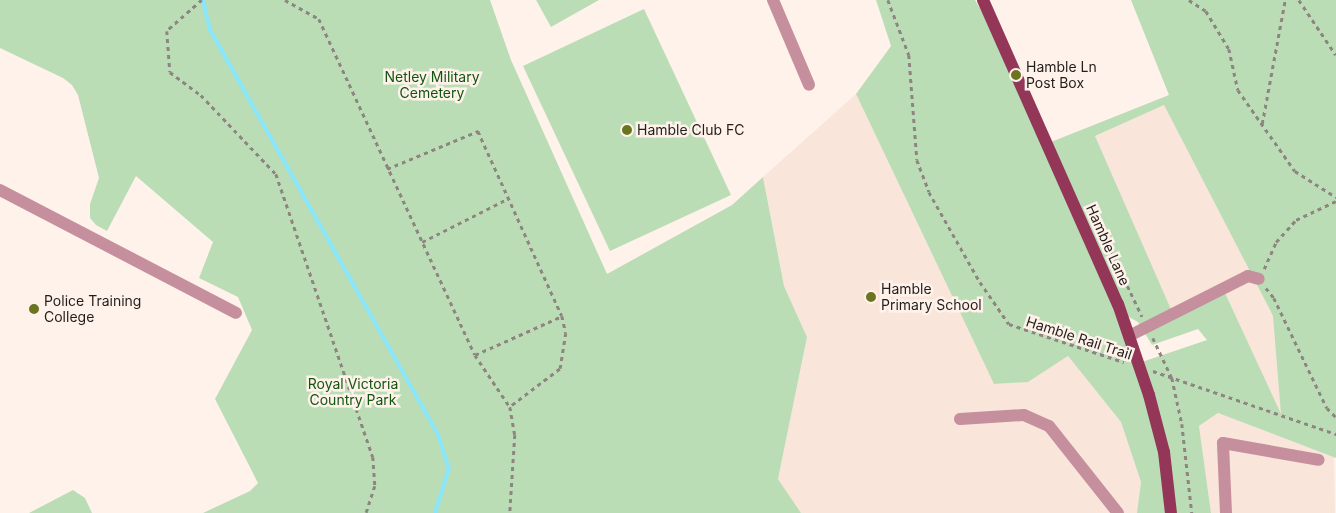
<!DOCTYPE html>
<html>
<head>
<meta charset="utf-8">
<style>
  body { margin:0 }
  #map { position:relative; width:1336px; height:513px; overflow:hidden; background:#fff2eb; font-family:Inter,sans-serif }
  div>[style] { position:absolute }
  .built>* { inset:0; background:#f9e5da }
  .green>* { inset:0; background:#baddb6 }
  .stream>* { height:4px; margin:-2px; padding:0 2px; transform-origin:2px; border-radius:2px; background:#8ae6fb }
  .path>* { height:2.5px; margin-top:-1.25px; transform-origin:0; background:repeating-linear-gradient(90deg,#8e8580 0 4px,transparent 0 8px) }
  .minor>* { height:12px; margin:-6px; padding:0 6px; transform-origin:6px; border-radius:6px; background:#c58f9e }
  .major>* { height:12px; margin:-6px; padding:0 6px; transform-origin:6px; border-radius:6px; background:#933658 }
  .dots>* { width:14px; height:14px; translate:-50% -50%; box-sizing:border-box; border:2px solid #fff2eb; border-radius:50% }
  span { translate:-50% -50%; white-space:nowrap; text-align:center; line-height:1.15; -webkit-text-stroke:5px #fff2eb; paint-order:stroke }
  .poi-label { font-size:14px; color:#221e1b }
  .left { translate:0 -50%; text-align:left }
  .park-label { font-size:14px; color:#11560e }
  .street-label { font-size:14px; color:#221e1b }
</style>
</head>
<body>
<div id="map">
  <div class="built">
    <div style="clip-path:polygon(856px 94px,994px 384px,1028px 382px,1068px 356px,1121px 422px,1141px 482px,1137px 513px,801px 513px,778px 479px,807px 337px,784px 286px,763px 177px)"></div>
    <div style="clip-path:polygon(1164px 105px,1317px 402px,1281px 416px,1225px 293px,1172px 316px,1095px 136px)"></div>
    <div style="clip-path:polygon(1218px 413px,1334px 457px,1335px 513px,1211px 513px,1199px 426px)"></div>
  </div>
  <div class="green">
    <div style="clip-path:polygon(0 0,490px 0,511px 60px,607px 274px,732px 205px,763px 177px,784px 286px,807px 337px,778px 479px,801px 513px,203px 513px,250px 491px,258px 483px,215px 399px,252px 330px,238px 297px,199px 278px,213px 242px,136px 176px,107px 231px,96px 225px,90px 218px,90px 204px,99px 178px,78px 95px,72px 85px,63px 78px,0 48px)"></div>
    <div style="clip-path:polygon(536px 0,599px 0,551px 27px)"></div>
    <div style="clip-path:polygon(evenodd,876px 0,975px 0,999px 42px,1046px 144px,1169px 95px,1131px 0,1336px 0,1336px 458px,1218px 413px,1199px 426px,1211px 513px,1137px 513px,1141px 482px,1121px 422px,1068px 356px,1028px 382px,994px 384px,856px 94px,891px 46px,876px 0,1164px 105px,1273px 316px,1281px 414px,1225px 293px,1173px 314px,1095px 136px,1164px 105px,876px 0,1127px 316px,1138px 322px,1152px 345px,1198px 329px,1207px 340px,1139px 363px,1127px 316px)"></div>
    <div style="clip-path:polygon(644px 9px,731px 195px,610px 251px,523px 66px)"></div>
    <div style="clip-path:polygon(73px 490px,85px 498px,92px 513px,29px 513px)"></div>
  </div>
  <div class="stream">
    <div style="left:203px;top:0;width:31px;rotate:77deg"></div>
    <div style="left:210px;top:30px;width:465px;rotate:60.6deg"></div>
    <div style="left:438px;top:435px;width:35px;rotate:72deg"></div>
    <div style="left:449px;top:468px;width:47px;rotate:107.3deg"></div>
  </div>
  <div class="path">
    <div style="left:202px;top:0;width:47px;rotate:138.5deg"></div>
    <div style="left:167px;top:31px;width:41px;rotate:85.8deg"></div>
    <div style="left:170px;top:72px;width:39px;rotate:37deg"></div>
    <div style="left:201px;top:95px;width:109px;rotate:46.5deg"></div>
    <div style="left:276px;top:174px;width:299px;rotate:71.1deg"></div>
    <div style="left:373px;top:457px;width:29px;rotate:86deg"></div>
    <div style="left:375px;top:486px;width:28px;rotate:108deg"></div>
    <div style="left:285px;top:0;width:39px;rotate:29deg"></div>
    <div style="left:319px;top:19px;width:370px;rotate:65.1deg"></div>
    <div style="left:475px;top:355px;width:63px;rotate:56.1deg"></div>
    <div style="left:510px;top:407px;width:28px;rotate:80deg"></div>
    <div style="left:515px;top:435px;width:78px;rotate:93.7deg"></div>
    <div style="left:888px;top:0;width:59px;rotate:69.1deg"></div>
    <div style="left:909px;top:55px;width:105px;rotate:85.6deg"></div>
    <div style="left:917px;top:160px;width:34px;rotate:69deg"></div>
    <div style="left:929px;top:192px;width:103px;rotate:60.5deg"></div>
    <div style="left:980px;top:282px;width:51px;rotate:55.4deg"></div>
    <div style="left:1009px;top:324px;width:121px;rotate:18.3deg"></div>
    <div style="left:1189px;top:0;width:20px;rotate:33deg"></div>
    <div style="left:1206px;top:11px;width:44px;rotate:58.8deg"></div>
    <div style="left:1229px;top:49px;width:42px;rotate:77.6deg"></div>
    <div style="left:1238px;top:90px;width:99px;rotate:54.9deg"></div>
    <div style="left:1295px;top:171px;width:49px;rotate:32.4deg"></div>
    <div style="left:1299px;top:0;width:66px;rotate:56.1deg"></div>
    <div style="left:1262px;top:124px;width:126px;rotate:-79.5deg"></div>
    <div style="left:387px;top:169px;width:99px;rotate:-22.7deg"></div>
    <div style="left:478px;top:131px;width:203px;rotate:65.6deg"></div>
    <div style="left:562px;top:316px;width:17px;rotate:77deg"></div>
    <div style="left:566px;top:333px;width:36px;rotate:99deg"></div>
    <div style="left:560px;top:369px;width:63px;rotate:142.8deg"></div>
    <div style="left:1100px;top:228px;width:98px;rotate:64.5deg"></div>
    <div style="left:422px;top:242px;width:97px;rotate:-26.8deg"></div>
    <div style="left:1264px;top:269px;width:30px;rotate:-66deg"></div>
    <div style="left:1276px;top:242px;width:30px;rotate:-48deg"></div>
    <div style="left:1296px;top:220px;width:44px;rotate:-25.4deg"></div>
    <div style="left:1266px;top:288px;width:13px;rotate:51deg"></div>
    <div style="left:1274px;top:298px;width:122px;rotate:64.3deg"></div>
    <div style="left:1327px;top:408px;width:13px;rotate:45deg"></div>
    <div style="left:1153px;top:338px;width:44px;rotate:64.6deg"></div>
    <div style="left:1172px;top:378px;width:47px;rotate:77.7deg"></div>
    <div style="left:1182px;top:424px;width:90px;rotate:83.6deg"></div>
    <div style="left:475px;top:355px;width:95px;rotate:-24.1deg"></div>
    <div style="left:1153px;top:371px;width:194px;rotate:19deg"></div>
  </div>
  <div class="minor">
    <div style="left:773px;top:0;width:92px;rotate:67deg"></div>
    <div style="left:0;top:190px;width:266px;rotate:27.5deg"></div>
    <div style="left:1129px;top:336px;width:133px;rotate:-26.8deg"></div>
    <div style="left:1248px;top:276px;width:11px;rotate:15deg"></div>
    <div style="left:960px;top:419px;width:64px;rotate:-3.6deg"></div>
    <div style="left:1024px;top:415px;width:27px;rotate:24deg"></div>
    <div style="left:1049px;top:426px;width:111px;rotate:51.6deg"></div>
    <div style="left:1226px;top:513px;width:70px;rotate:-92.5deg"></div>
    <div style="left:1223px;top:443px;width:97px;rotate:10deg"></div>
  </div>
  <div class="major">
    <div style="left:983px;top:0;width:333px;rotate:66.1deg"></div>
    <div style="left:1118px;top:304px;width:96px;rotate:71.2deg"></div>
    <div style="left:1149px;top:395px;width:59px;rotate:75.3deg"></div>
    <div style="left:1164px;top:452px;width:61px;rotate:83.5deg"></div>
  </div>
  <div class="dots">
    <div style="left:1016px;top:75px;background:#6b7520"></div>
    <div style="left:627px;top:130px;background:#6b7520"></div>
    <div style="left:871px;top:297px;background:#6b7520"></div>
    <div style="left:34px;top:309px;background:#6b7520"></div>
  </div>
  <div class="poi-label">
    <span class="left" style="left:1026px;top:75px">Hamble Ln<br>Post Box</span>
    <span class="left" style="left:637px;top:130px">Hamble Club FC</span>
    <span class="left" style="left:881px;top:297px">Hamble<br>Primary School</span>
    <span class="left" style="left:44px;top:309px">Police Training<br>College</span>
  </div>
  <div class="park-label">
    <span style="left:432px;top:85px">Netley Military<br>Cemetery</span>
    <span style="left:353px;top:392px">Royal Victoria<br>Country Park</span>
  </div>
  <div class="street-label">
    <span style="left:1108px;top:245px;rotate:66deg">Hamble Lane</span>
    <span style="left:1079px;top:338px;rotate:18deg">Hamble Rail Trail</span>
  </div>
</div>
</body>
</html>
